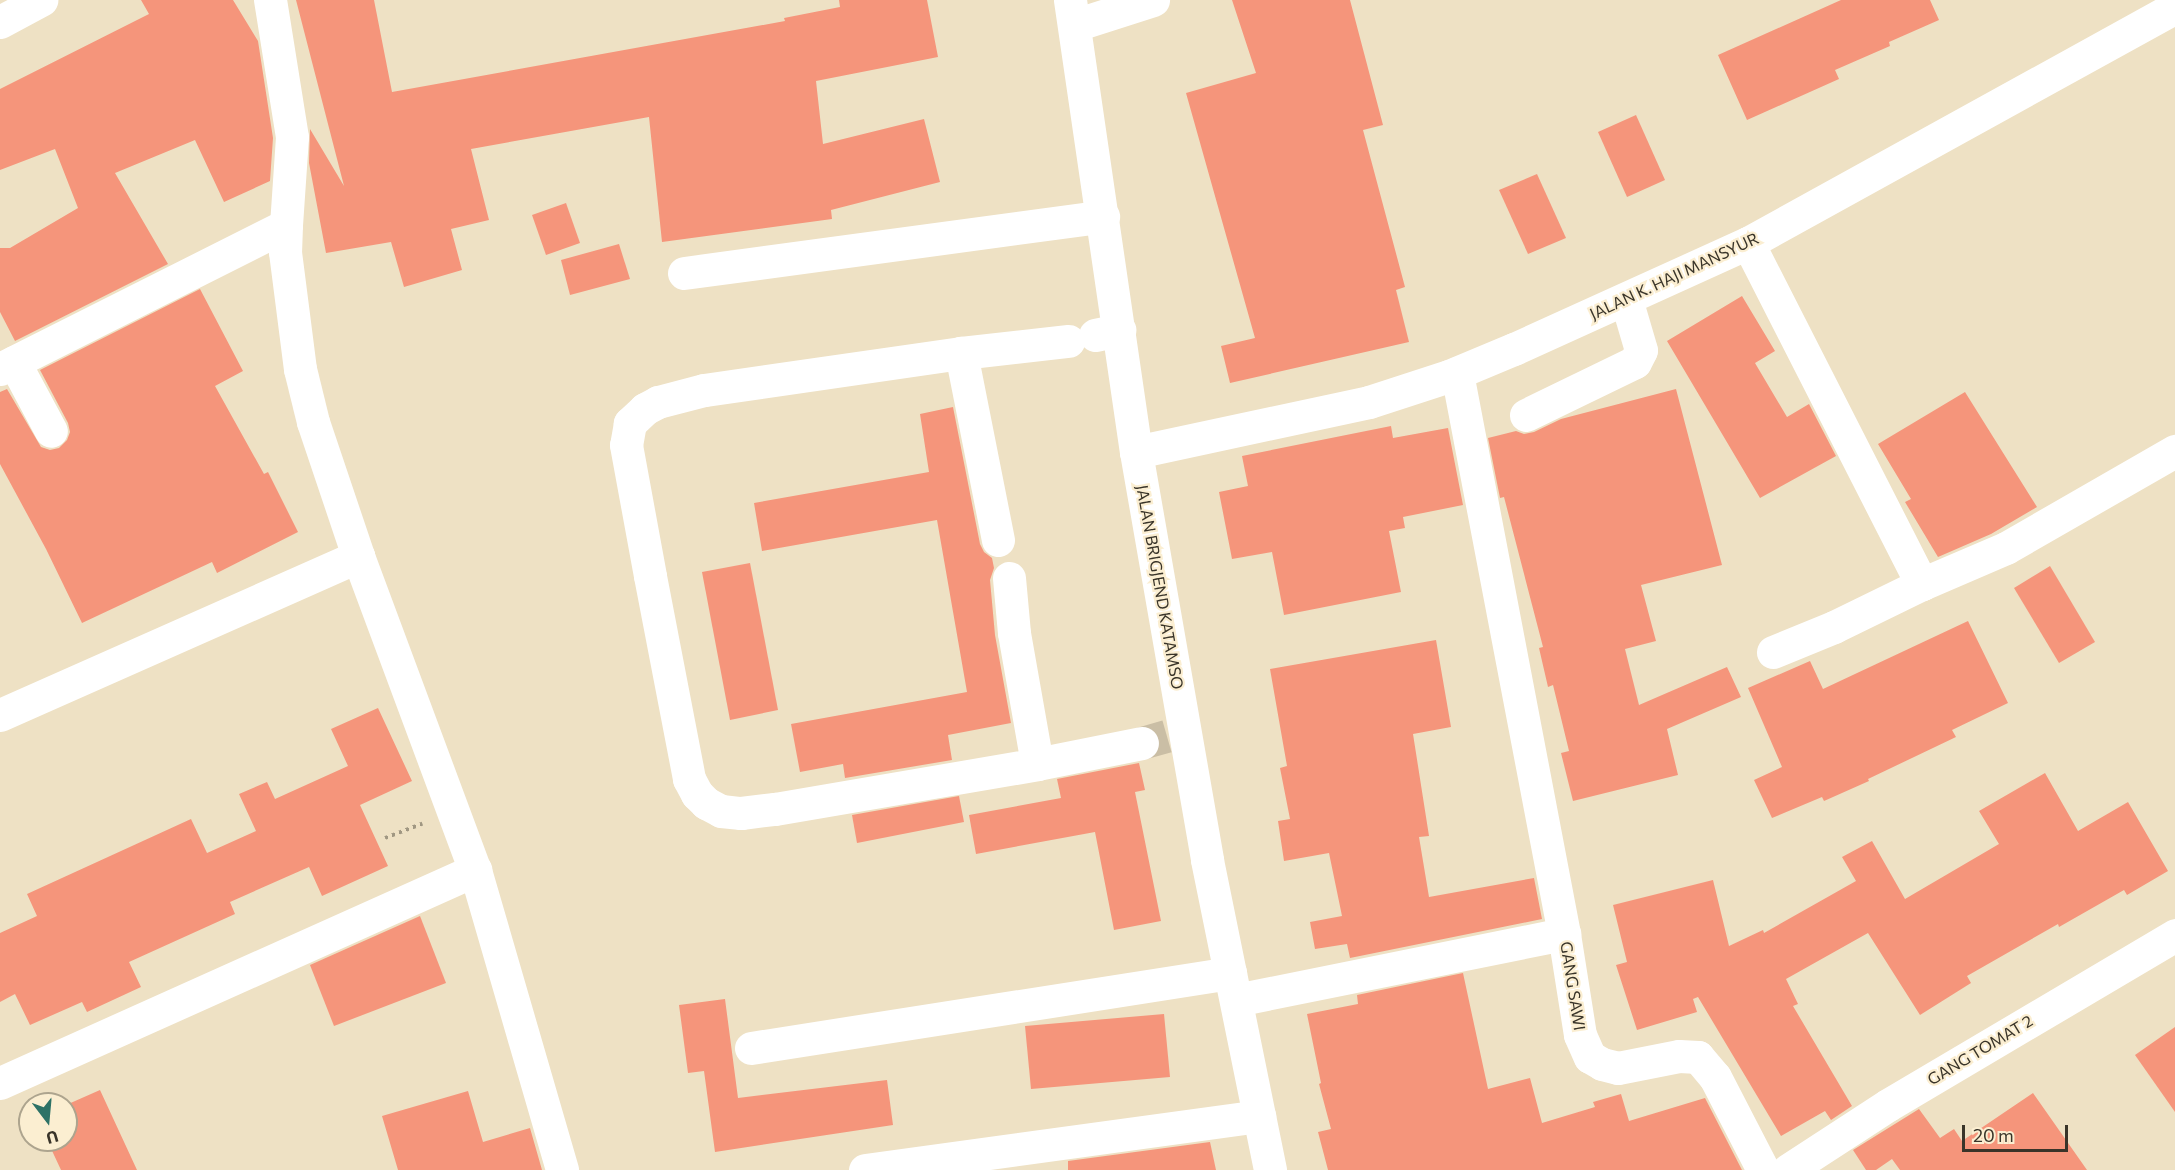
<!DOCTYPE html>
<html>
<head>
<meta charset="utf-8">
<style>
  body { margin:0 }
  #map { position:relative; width:2175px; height:1170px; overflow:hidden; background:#eee1c4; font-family:Commissioner,sans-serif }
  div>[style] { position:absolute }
  .building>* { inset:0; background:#f5957b }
  .minor-tunnel>* { height:33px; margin-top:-16.5px; transform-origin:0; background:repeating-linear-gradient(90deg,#cabea5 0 33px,transparent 0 49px) }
  .path>* { height:4px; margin-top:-2px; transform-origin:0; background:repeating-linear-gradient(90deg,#a09782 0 3px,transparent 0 7.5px) }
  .minor>* { height:33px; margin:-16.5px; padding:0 16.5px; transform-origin:16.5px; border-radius:16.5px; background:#fff }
  .major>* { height:33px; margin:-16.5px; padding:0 16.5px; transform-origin:16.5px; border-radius:16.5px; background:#fff }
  span { translate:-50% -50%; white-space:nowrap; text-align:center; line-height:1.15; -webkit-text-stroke:4.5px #fbeed1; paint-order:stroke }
  .street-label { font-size:16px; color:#393429 }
  .north { position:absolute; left:18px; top:1092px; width:60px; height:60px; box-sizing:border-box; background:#fbeed1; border:2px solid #ada48e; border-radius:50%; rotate:164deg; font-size:16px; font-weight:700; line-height:24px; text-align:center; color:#393429 }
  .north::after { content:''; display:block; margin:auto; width:21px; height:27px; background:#2d7266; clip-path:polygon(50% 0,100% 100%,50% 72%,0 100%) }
  .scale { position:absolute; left:1962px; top:1125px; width:106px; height:27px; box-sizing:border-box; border:3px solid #393429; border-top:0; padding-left:8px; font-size:18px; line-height:21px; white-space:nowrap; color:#393429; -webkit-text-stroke:4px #fbeed1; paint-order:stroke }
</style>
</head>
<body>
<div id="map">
  <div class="building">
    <div style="clip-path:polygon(141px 0,233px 0,258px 41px,273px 138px,270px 181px,224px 202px,195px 140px,115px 173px,168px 264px,15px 341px,0 312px,0 248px,10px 248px,78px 208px,55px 149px,0 170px,0 89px,149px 14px)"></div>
    <div style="clip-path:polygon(296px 0,374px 0,392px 92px,785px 21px,784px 18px,840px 7px,839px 0,927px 0,938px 57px,816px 81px,823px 144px,924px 119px,940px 182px,831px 210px,832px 219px,662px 242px,649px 117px,471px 149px,489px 220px,451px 229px,462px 270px,404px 287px,391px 242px,326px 253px,309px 163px,310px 129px,344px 186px)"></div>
    <div style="clip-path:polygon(1232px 0,1350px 0,1383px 125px,1363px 130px,1405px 287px,1396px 290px,1409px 342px,1230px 383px,1221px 346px,1255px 338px,1186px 93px,1256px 73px)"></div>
    <div style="clip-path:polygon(1841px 0,1930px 0,1939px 20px,1889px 42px,1890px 46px,1835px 70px,1839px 79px,1747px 120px,1718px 55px)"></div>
    <div style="clip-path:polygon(1636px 115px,1665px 180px,1627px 197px,1598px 132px)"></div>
    <div style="clip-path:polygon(1537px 174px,1566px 238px,1528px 254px,1499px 190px)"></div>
    <div style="clip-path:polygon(566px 203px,580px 243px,546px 255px,532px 215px)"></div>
    <div style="clip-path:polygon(619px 244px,630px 279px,570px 295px,561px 260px)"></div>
    <div style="clip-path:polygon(200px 289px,243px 371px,215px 386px,264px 474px,268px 472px,298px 532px,217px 573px,212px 562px,82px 623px,46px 549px,0 464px,0 392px,7px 389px,41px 447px,50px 450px,59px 448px,67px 440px,70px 432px,68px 423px,40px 370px)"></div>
    <div style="clip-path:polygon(1742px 296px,1775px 351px,1755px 363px,1787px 417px,1809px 404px,1836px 456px,1760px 498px,1667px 341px)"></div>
    <div style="clip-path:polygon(1676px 389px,1722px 565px,1641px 585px,1656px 641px,1625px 649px,1639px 705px,1727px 667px,1741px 697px,1667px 729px,1678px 775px,1573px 801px,1561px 753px,1569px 751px,1553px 685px,1548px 687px,1539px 648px,1543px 647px,1504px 497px,1500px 498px,1488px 438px,1516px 431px,1524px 434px,1534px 432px,1561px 419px)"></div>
    <div style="clip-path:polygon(1965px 392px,2037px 507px,1991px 534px,1938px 557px,1905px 502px,1911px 499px,1878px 444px)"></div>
    <div style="clip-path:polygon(953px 407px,980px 544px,984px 552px,992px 558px,994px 568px,990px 580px,995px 635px,1011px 723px,948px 735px,952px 760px,845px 778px,843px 764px,800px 772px,791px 724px,967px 692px,937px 520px,762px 551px,754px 503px,929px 472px,920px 414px)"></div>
    <div style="clip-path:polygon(1391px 426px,1393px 438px,1448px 428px,1463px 505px,1403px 517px,1405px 528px,1389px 531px,1401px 592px,1284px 615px,1272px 552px,1232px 559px,1219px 492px,1248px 486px,1242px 456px)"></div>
    <div style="clip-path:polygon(750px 563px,778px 710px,730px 720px,702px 572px)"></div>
    <div style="clip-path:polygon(2050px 566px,2095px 642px,2059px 663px,2014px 588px)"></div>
    <div style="clip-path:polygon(1968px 621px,2008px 703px,1952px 730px,1956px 737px,1868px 779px,1869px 781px,1824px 801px,1822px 797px,1772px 818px,1754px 780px,1782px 767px,1748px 688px,1810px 661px,1823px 689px)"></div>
    <div style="clip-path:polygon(1436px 640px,1451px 727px,1413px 734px,1429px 836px,1419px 837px,1429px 897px,1534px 878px,1542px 919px,1350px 958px,1347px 944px,1315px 949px,1310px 922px,1342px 916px,1329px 853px,1284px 861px,1278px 821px,1290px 819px,1280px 768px,1287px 766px,1270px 669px)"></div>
    <div style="clip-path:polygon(378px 708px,412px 781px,360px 805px,388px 866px,322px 896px,309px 867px,230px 902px,235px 914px,129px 962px,141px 987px,87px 1012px,82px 1002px,30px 1025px,15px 994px,0 1002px,0 933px,37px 916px,27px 894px,191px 819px,207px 853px,256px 831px,239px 794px,267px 782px,275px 799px,348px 766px,331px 729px)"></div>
    <div style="clip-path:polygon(1139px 763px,1145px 790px,1135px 792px,1161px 921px,1114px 930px,1095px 832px,976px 854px,969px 815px,1061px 798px,1057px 779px)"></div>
    <div style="clip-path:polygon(2045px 773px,2078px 831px,2128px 802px,2168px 871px,2127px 895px,2124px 890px,2059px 927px,2058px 924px,1967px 976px,1971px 983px,1920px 1015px,1868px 933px,1786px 979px,1798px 1004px,1793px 1006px,1852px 1106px,1831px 1120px,1825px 1111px,1781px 1136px,1698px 997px,1693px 999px,1697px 1012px,1637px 1030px,1616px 965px,1627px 962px,1613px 905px,1713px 880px,1729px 946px,1763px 930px,1764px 933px,1856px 881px,1842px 857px,1872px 841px,1905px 899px,1999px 844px,1979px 811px)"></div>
    <div style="clip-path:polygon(959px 796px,964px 822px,857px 843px,852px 815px)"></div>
    <div style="clip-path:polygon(420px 916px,446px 983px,334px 1026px,310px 965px)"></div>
    <div style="clip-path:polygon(1463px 973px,1488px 1089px,1530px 1078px,1542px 1123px,1595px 1107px,1593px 1102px,1621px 1094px,1629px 1121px,1705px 1098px,1742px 1170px,1328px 1170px,1318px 1132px,1331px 1129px,1319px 1084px,1321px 1083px,1307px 1014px,1358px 1004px,1357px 995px)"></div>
    <div style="clip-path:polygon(725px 999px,738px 1098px,887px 1080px,893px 1125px,715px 1152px,704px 1071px,688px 1073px,679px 1005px)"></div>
    <div style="clip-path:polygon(1164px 1014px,1170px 1077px,1031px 1089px,1025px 1026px)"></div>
    <div style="clip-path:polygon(2175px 1027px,2175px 1112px,2135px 1055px)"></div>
    <div style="clip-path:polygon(100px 1090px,137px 1170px,61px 1170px,47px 1140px,66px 1140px,66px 1105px)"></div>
    <div style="clip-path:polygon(468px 1091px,483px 1142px,530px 1128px,542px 1170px,398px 1170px,382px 1116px)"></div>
    <div style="clip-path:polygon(2033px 1093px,2087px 1170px,1900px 1170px,1892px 1159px,1876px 1170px,1866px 1170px,1853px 1150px,1919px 1109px,1940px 1138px,1954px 1129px,1962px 1141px)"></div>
    <div style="clip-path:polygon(1210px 1142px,1216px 1170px,1068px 1170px,1068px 1161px)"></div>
  </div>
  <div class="minor-tunnel">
    <div style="left:1142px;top:743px;width:26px;rotate:-16deg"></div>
  </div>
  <div class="path">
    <div style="left:385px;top:838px;width:40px;rotate:-21deg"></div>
  </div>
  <div class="minor">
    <div style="left:0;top:22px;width:47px;rotate:-28.2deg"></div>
    <div style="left:1075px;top:25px;width:82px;rotate:-17.8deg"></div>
    <div style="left:286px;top:225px;width:27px;rotate:92deg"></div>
    <div style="left:285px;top:252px;width:118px;rotate:82.7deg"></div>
    <div style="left:300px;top:369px;width:55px;rotate:76.2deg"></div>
    <div style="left:313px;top:422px;width:141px;rotate:71.4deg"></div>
    <div style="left:358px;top:556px;width:335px;rotate:69.6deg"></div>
    <div style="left:475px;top:870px;width:312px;rotate:73.8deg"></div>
    <div style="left:1748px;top:243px;width:383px;rotate:63deg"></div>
    <div style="left:1922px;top:584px;width:98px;rotate:154deg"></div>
    <div style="left:1834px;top:627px;width:66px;rotate:157.7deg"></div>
    <div style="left:684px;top:273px;width:423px;rotate:-7.7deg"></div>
    <div style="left:1095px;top:335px;width:25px;rotate:-12deg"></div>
    <div style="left:961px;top:353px;width:260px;rotate:171.8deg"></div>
    <div style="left:704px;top:390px;width:48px;rotate:165.4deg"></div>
    <div style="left:658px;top:402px;width:15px;rotate:152deg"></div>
    <div style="left:645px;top:409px;width:21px;rotate:137deg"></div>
    <div style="left:630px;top:423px;width:22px;rotate:100deg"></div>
    <div style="left:626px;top:445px;width:133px;rotate:79.6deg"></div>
    <div style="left:650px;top:576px;width:207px;rotate:79.1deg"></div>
    <div style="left:689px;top:779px;width:17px;rotate:62deg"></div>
    <div style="left:697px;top:794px;width:13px;rotate:45deg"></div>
    <div style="left:706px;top:803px;width:17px;rotate:28deg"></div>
    <div style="left:721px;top:811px;width:20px;rotate:6deg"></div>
    <div style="left:741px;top:813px;width:34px;rotate:-7deg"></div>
    <div style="left:775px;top:809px;width:266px;rotate:-9.7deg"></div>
    <div style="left:14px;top:362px;width:78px;rotate:61.8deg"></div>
    <div style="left:0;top:369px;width:320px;rotate:-26.7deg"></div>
    <div style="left:286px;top:225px;width:88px;rotate:-86.1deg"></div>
    <div style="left:292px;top:137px;width:139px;rotate:-99.1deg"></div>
    <div style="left:1457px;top:373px;width:571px;rotate:79.2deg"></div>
    <div style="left:1526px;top:415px;width:121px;rotate:-25.9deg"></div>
    <div style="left:1635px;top:362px;width:13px;rotate:-63deg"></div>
    <div style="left:1641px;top:350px;width:53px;rotate:-106.4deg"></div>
    <div style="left:1136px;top:452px;width:238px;rotate:-12.1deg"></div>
    <div style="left:1369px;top:402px;width:84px;rotate:-18deg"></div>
    <div style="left:1449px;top:376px;width:70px;rotate:-22.6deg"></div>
    <div style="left:1514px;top:349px;width:257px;rotate:-24.4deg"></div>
    <div style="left:1748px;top:243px;width:488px;rotate:-28.9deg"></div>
    <div style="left:998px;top:540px;width:191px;rotate:-101.2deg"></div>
    <div style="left:961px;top:353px;width:108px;rotate:-6.4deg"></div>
    <div style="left:1009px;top:578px;width:55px;rotate:84.8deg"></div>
    <div style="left:1014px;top:633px;width:133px;rotate:80deg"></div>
    <div style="left:1037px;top:764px;width:107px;rotate:-11.3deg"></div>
    <div style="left:1922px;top:584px;width:91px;rotate:-23.2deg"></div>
    <div style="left:2006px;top:548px;width:195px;rotate:-29.9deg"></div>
    <div style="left:0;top:715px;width:392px;rotate:-23.9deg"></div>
    <div style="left:1236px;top:1000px;width:335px;rotate:-11.4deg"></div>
    <div style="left:1564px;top:934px;width:102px;rotate:81deg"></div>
    <div style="left:1580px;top:1035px;width:24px;rotate:66deg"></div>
    <div style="left:1590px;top:1057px;width:14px;rotate:30deg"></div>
    <div style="left:1602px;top:1064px;width:16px;rotate:14deg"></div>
    <div style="left:1618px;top:1068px;width:62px;rotate:-11.1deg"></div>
    <div style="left:1679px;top:1056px;width:19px;rotate:3deg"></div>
    <div style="left:1698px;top:1057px;width:26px;rotate:50deg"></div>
    <div style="left:1715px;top:1077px;width:105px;rotate:62.7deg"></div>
    <div style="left:751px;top:1048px;width:485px;rotate:-8.9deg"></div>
    <div style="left:0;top:1083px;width:521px;rotate:-24.15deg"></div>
    <div style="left:865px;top:1170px;width:398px;rotate:-7.8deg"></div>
    <div style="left:1788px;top:1170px;width:119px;rotate:-33deg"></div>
    <div style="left:1888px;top:1105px;width:334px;rotate:-30.6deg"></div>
  </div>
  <div class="major">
    <div style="left:1070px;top:0;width:457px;rotate:81.7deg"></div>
    <div style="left:1136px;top:452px;width:414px;rotate:80.1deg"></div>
    <div style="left:1207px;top:860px;width:316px;rotate:78.5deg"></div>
  </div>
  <div class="street-label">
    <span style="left:1674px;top:276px;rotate:-25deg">JALAN K. HAJI MANSYUR</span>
    <span style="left:1160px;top:587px;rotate:80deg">JALAN BRIGJEND KATAMSO</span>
    <span style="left:1573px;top:986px;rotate:81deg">GANG SAWI</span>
    <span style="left:1980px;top:1050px;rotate:-31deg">GANG TOMAT 2</span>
  </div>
  <div class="north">U</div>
  <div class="scale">20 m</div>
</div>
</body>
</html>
